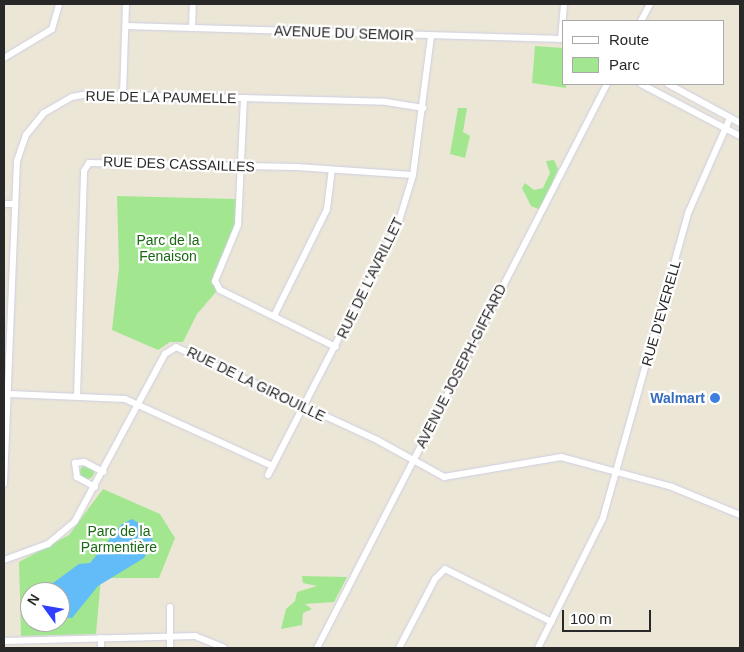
<!DOCTYPE html>
<html>
<head>
<meta charset="utf-8">
<style>
  body { margin:0 }
  #map { position:relative; width:744px; height:652px; overflow:hidden; background:#ece6d7; font-family:Arial,sans-serif }
  div>[style] { position:absolute }
  .green>* { inset:0; background:#a2e78f }
  .round { border-radius:50% }
  .water>* { inset:0; background:#61bcf7 }
  .roads { filter:drop-shadow(0 0 1px #cdcee2) drop-shadow(0 0 1px #cdcee2) }
  .street>* { height:6px; margin:-3px; padding:0 3px; transform-origin:3px; border-radius:3px; background:#fff }
  .dots>* { width:14px; height:14px; translate:-50% -50%; box-sizing:border-box; border:2px solid #fff; border-radius:50% }
  span { translate:-50% -50%; white-space:nowrap; text-align:center; line-height:1.15; -webkit-text-stroke:4.5px #fff; paint-order:stroke }
  .street-label { font-size:14px; color:#282828 }
  .park-label { font-size:14px; color:#1b6814 }
  .shop-label { font-size:14px; color:#366cbe; font-weight:700 }
  .right { translate:-100% -50%; text-align:right }
  .frame { position:absolute; inset:0; border:5px solid #282828; pointer-events:none }
  .legend { position:absolute; left:562px; top:20px; width:162px; height:65px; box-sizing:border-box; background:#fff; border:1px solid #a9a9a9; margin:0; padding:6px 9px; list-style:none; font-size:15px; color:#282828 }
  .legend li { display:flex; align-items:center; gap:10px; height:25px }
  .legend b { width:25px; border:1px solid #a9a9a9 }
  .north { position:absolute; left:20px; top:582px; width:50px; height:50px; box-sizing:border-box; background:#fff; border:1px solid #a9a9a9; border-radius:50%; rotate:302deg; font-size:14px; font-weight:700; line-height:20px; text-align:center; color:#282828 }
  .north::after { content:''; display:block; margin:auto; width:18px; height:22px; background:#313dff; clip-path:polygon(50% 0,100% 100%,50% 72%,0 100%) }
  .scale { position:absolute; left:562px; top:610px; width:89px; height:22px; box-sizing:border-box; border:2px solid #282828; border-top:0; padding-left:6px; font-size:15px; line-height:18px; white-space:nowrap; color:#282828; -webkit-text-stroke:4px #fff; paint-order:stroke }
</style>
</head>
<body>
<div id="map">
  <div class="green">
    <div style="clip-path:polygon(535px 46px,563px 48px,566px 88px,532px 83px)"></div>
    <div style="clip-path:polygon(458px 108px,467px 108px,463px 132px,470px 136px,465px 158px,450px 154px)"></div>
    <div style="clip-path:polygon(554px 160px,558px 169px,541px 210px,531px 206px,522px 188px,525px 183px,534px 190px,543px 188px,550px 173px,546px 161px)"></div>
    <div style="clip-path:polygon(117px 196px,236px 199px,235px 226px,213px 275px,216px 292px,197px 314px,183px 342px,170px 342px,158px 350px,112px 330px,119px 268px)"></div>
    <div class="round" style="left:80px;top:465px;width:14px;height:14px"></div>
    <div style="clip-path:polygon(evenodd,103px 489px,160px 514px,175px 538px,159px 578px,101px 578px,96px 634px,21px 636px,19px 562px,69px 535px,103px 489px,30px 592px,60px 592px,60px 622px,30px 622px,30px 592px)"></div>
    <div style="clip-path:polygon(302px 576px,347px 577px,334px 602px,305px 604px,312px 609px,303px 613px,302px 625px,281px 629px,286px 609px,295px 601px,297px 592px,317px 586px,303px 583px)"></div>
  </div>
  <div class="water">
    <div style="clip-path:polygon(132px 519px,151px 530px,153px 544px,144px 558px,98px 586px,72px 618px,60px 617px,60px 592px,42px 591px,79px 564px,90px 563px,122px 524px)"></div>
  </div>
  <div class="roads">
    <div class="street">
      <div style="left:641px;top:21px;width:19px;rotate:-62deg"></div>
      <div style="left:126px;top:26px;width:437px;rotate:1.7deg"></div>
      <div style="left:192px;top:28px;width:24px;rotate:-88deg"></div>
      <div style="left:561px;top:39px;width:35px;rotate:-85deg"></div>
      <div style="left:4px;top:58px;width:56px;rotate:-31.1deg"></div>
      <div style="left:52px;top:29px;width:26px;rotate:-74deg"></div>
      <div style="left:641px;top:84px;width:112px;rotate:27.7deg"></div>
      <div style="left:668px;top:84px;width:82px;rotate:28.4deg"></div>
      <div style="left:123px;top:95px;width:91px;rotate:-88.1deg"></div>
      <div style="left:244px;top:98px;width:127px;rotate:92.7deg"></div>
      <div style="left:238px;top:225px;width:61px;rotate:112.3deg"></div>
      <div style="left:215px;top:281px;width:10px;rotate:61deg"></div>
      <div style="left:220px;top:290px;width:129px;rotate:26.2deg"></div>
      <div style="left:4px;top:204px;width:11px"></div>
      <div style="left:274px;top:316px;width:119px;rotate:-63.6deg"></div>
      <div style="left:327px;top:209px;width:39px;rotate:-83deg"></div>
      <div style="left:10px;top:394px;width:115px;rotate:2.5deg"></div>
      <div style="left:125px;top:399px;width:162px;rotate:24.4deg"></div>
      <div style="left:77px;top:396px;width:225px;rotate:-88.2deg"></div>
      <div style="left:84px;top:171px;width:9px;rotate:-58deg"></div>
      <div style="left:89px;top:163px;width:208px;rotate:1.1deg"></div>
      <div style="left:297px;top:167px;width:116px;rotate:3.9deg"></div>
      <div style="left:268px;top:475px;width:286px;rotate:-62.7deg"></div>
      <div style="left:399px;top:221px;width:48px;rotate:-73.1deg"></div>
      <div style="left:413px;top:175px;width:140px;rotate:-82.6deg"></div>
      <div style="left:4px;top:484px;width:323px;rotate:-87.7deg"></div>
      <div style="left:17px;top:161px;width:28px;rotate:-71deg"></div>
      <div style="left:26px;top:135px;width:28px;rotate:-51deg"></div>
      <div style="left:44px;top:113px;width:32px;rotate:-30deg"></div>
      <div style="left:72px;top:97px;width:16px;rotate:-11deg"></div>
      <div style="left:88px;top:94px;width:298px;rotate:1.5deg"></div>
      <div style="left:386px;top:102px;width:38px;rotate:9deg"></div>
      <div style="left:95px;top:487px;width:21px;rotate:-151deg"></div>
      <div style="left:77px;top:477px;width:14px;rotate:-98deg"></div>
      <div style="left:75px;top:463px;width:9px;rotate:-6deg"></div>
      <div style="left:84px;top:462px;width:22px;rotate:27deg"></div>
      <div style="left:4px;top:560px;width:47px;rotate:-20deg"></div>
      <div style="left:48px;top:544px;width:35px;rotate:-40deg"></div>
      <div style="left:75px;top:521px;width:190px;rotate:-61.7deg"></div>
      <div style="left:165px;top:354px;width:13px;rotate:-32deg"></div>
      <div style="left:176px;top:347px;width:221px;rotate:24.8deg"></div>
      <div style="left:377px;top:440px;width:77px;rotate:28.9deg"></div>
      <div style="left:444px;top:477px;width:119px;rotate:-9.7deg"></div>
      <div style="left:561px;top:457px;width:115px;rotate:15.1deg"></div>
      <div style="left:672px;top:487px;width:74px;rotate:22.4deg"></div>
      <div style="left:170px;top:607px;width:41px;rotate:90deg"></div>
      <div style="left:101px;top:638px;width:10px;rotate:90deg"></div>
      <div style="left:4px;top:641px;width:191px;rotate:-1.5deg"></div>
      <div style="left:195px;top:636px;width:31px;rotate:22deg"></div>
      <div style="left:317px;top:648px;width:634px;rotate:-62.79deg"></div>
      <div style="left:399px;top:648px;width:78px;rotate:-62.4deg"></div>
      <div style="left:435px;top:579px;width:14px;rotate:-45deg"></div>
      <div style="left:445px;top:569px;width:119px;rotate:26.4deg"></div>
      <div style="left:538px;top:648px;width:145px;rotate:-63.4deg"></div>
      <div style="left:603px;top:518px;width:319px;rotate:-74.4deg"></div>
      <div style="left:689px;top:211px;width:102px;rotate:-66.2deg"></div>
    </div>
  </div>
  <div class="dots">
    <div style="left:715px;top:398px;background:#3f7fe0"></div>
  </div>
  <div class="street-label">
    <span style="left:344px;top:33px;rotate:2deg">AVENUE DU SEMOIR</span>
    <span style="left:161px;top:97px;rotate:1deg">RUE DE LA PAUMELLE</span>
    <span style="left:179px;top:164px;rotate:2deg">RUE DES CASSAILLES</span>
    <span style="left:370px;top:278px;rotate:-64deg">RUE DE L'AVRILLET</span>
    <span style="left:661px;top:313px;rotate:-74deg">RUE D'EVERELL</span>
    <span style="left:461px;top:366px;rotate:-63deg">AVENUE JOSEPH-GIFFARD</span>
    <span style="left:256px;top:384px;rotate:26deg">RUE DE LA GIROUILLE</span>
  </div>
  <div class="park-label">
    <span style="left:168px;top:248px">Parc de la<br>Fenaison</span>
    <span style="left:119px;top:539px">Parc de la<br>Parmentière</span>
  </div>
  <div class="shop-label">
    <span class="right" style="left:705px;top:398px">Walmart</span>
  </div>
  <div class="frame"></div>
  <ul class="legend">
  <li><b style="height:6px;background:#fff"></b>Route</li>
  <li><b style="height:14px;background:#a2e78f"></b>Parc</li>
  </ul>
  <div class="north">N</div>
  <div class="scale">100 m</div>
</div>
</body>
</html>
